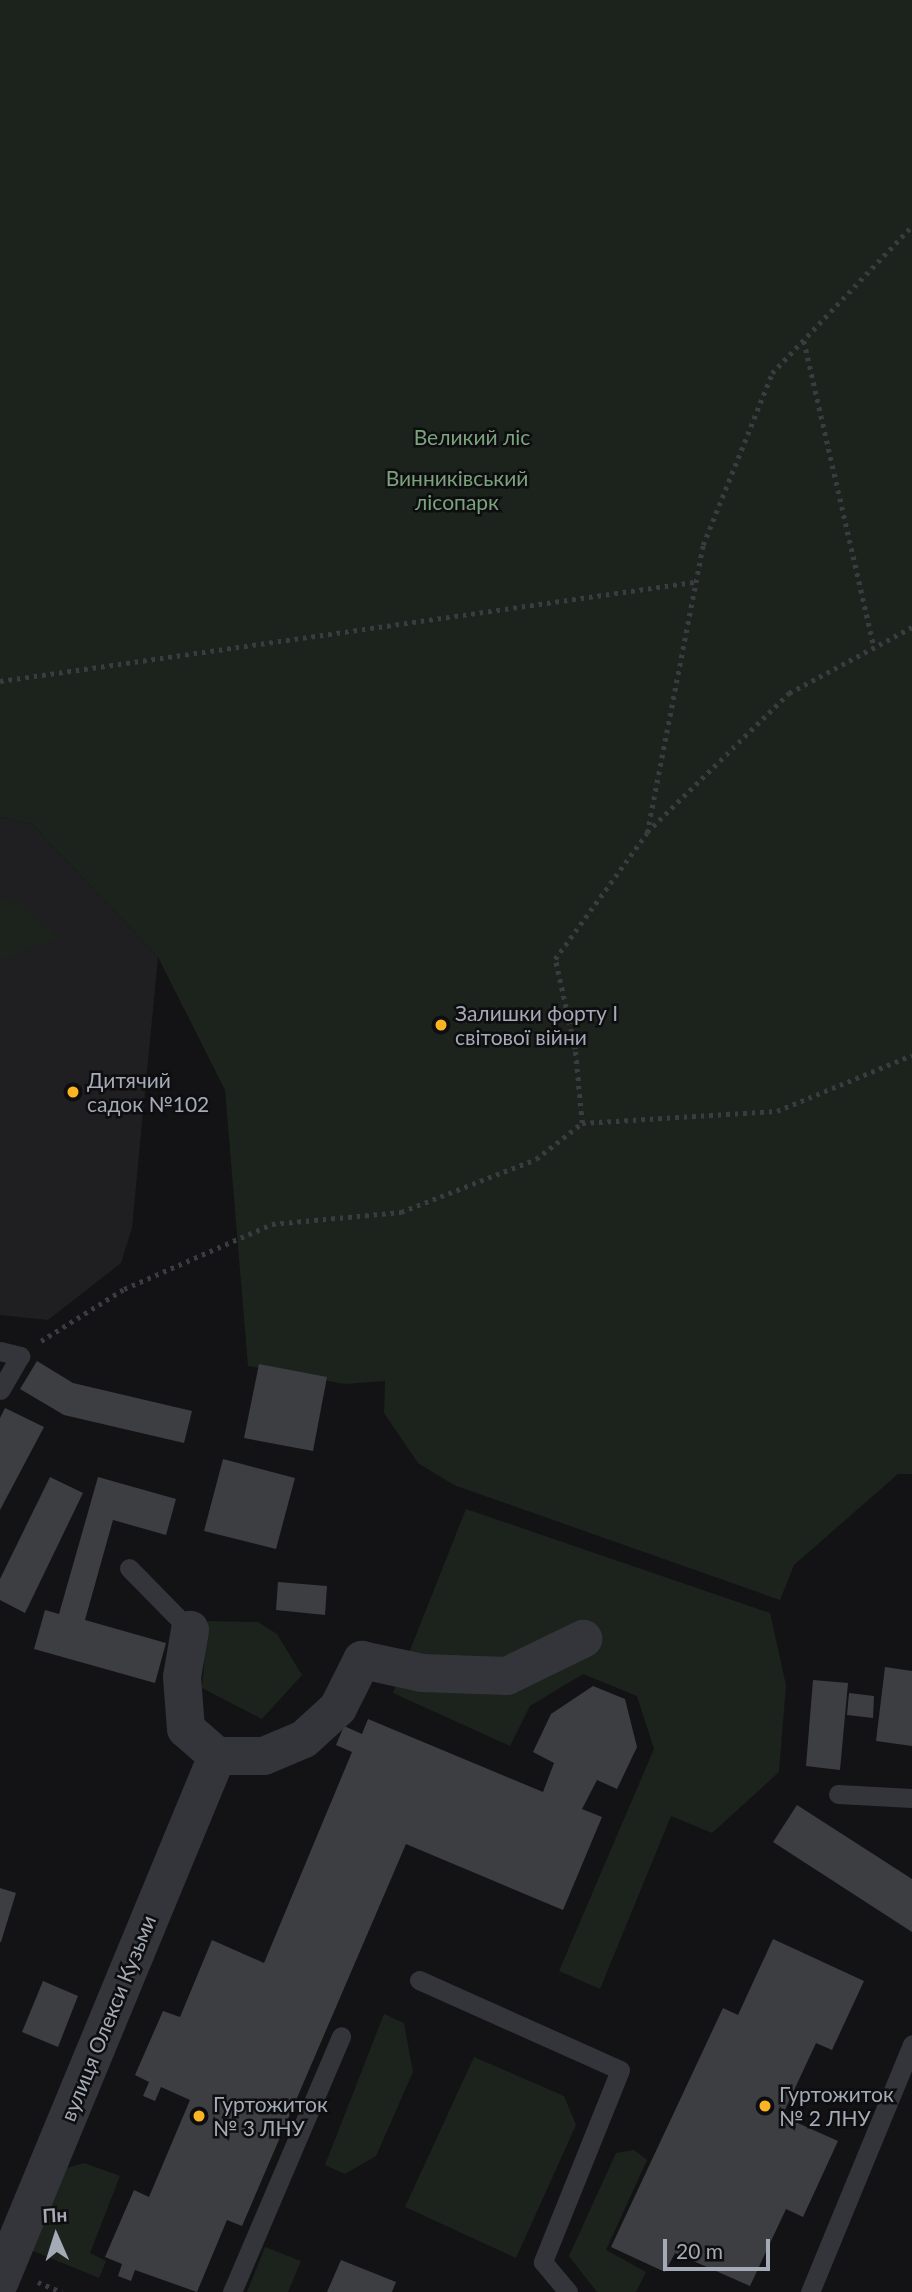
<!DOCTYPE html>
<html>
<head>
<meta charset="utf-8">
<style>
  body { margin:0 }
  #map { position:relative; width:912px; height:2292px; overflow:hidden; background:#131315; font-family:Lato,sans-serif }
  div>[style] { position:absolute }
  .built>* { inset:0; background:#1f1f22 }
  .green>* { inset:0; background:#1b231c }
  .building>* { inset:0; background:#3d3e42 }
  .path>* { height:4.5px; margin-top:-2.25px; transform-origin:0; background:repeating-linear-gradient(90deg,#3a3c41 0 3.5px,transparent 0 8.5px) }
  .service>* { height:19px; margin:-9.5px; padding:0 9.5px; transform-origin:9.5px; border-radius:9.5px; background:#34353a }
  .minor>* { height:38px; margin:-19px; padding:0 19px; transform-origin:19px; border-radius:19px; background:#34353a }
  .dots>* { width:19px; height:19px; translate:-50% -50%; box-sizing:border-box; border:4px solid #0e0e10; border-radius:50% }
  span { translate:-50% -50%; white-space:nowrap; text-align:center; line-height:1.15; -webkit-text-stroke:5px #0e0e10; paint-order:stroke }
  .park-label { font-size:21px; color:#7aa37c }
  .poi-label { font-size:21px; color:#a4aab6 }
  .left { translate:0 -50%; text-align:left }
  .street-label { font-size:21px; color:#a4aab6 }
  .north { position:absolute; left:21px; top:2201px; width:70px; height:70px; -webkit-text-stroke:5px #0e0e10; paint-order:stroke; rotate:357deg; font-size:19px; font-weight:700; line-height:28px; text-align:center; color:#a4aab6 }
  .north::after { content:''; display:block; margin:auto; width:24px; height:32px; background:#a4aab6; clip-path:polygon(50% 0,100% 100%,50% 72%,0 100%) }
  .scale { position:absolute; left:663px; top:2239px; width:107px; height:32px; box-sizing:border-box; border:4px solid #a4aab6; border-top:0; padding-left:9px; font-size:21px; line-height:24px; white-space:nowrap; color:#a4aab6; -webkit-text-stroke:5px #0e0e10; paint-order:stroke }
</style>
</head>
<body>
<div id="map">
  <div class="built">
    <div style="clip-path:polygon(0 817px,32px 824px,158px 957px,132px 1228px,121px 1263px,48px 1320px,0 1315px)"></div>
  </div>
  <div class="green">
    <div style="clip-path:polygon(0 0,912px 0,912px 1474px,898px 1474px,794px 1565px,780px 1600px,454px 1485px,418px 1463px,384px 1413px,385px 1381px,345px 1384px,248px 1366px,225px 1090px,158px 957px,32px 824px,0 817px)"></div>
    <div style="clip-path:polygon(0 898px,22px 905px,59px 938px,0 960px)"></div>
    <div style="clip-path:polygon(466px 1509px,770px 1613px,786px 1685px,779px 1772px,712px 1833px,671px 1816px,600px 1989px,559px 1971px,654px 1749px,637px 1696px,583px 1674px,530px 1706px,510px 1746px,393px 1693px)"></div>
    <div style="clip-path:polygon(208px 1621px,258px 1622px,277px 1634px,302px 1675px,262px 1719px,202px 1688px)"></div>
    <div style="clip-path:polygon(384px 2014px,404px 2023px,413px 2072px,376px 2156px,345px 2174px,325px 2165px)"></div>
    <div style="clip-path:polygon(474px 2057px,564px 2096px,576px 2125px,516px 2258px,405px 2207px)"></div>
    <div style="clip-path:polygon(634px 2150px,647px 2160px,606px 2250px,646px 2272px,636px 2292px,597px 2292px,569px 2256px,616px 2153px)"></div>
    <div style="clip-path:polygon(84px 2163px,120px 2176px,90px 2253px,106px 2261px,99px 2278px,26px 2248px,60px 2170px)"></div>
    <div style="clip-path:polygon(265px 2247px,301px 2261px,288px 2292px,247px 2292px)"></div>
  </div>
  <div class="building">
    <div style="clip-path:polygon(37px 1361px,73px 1383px,192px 1411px,184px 1443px,64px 1415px,20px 1389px)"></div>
    <div style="clip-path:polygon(259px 1364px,327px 1377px,313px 1451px,244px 1438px)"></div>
    <div style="clip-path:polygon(5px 1408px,44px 1427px,0 1510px,0 1418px)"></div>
    <div style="clip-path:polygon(223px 1459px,295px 1478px,276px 1549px,204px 1531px)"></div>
    <div style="clip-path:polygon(50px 1477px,83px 1493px,25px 1613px,0 1600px,0 1579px)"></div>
    <div style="clip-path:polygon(98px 1477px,176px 1499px,166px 1535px,113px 1520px,85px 1620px,166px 1643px,155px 1683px,34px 1649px,45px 1610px,59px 1614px)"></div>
    <div style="clip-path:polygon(278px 1582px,327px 1586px,325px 1615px,276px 1610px)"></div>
    <div style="clip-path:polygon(885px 1667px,912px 1671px,912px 1746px,876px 1741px)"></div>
    <div style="clip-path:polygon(813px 1680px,848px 1683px,840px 1770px,806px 1766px)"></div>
    <div style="clip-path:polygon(593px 1686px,625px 1699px,637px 1747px,617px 1789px,597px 1780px,582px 1809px,602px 1817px,563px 1910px,406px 1844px,242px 2226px,227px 2220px,197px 2292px,135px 2270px,131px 2281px,118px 2276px,122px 2264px,105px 2257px,134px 2190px,149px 2197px,190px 2100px,161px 2087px,155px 2101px,143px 2096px,149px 2082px,135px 2075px,163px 2011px,180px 2017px,212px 1940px,264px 1963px,352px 1752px,336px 1745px,344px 1726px,362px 1734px,368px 1719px,543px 1792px,554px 1763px,533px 1752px,551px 1714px)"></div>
    <div style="clip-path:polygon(849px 1693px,874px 1696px,873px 1718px,847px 1715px)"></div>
    <div style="clip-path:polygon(797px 1805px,912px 1879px,912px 1932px,773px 1842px)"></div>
    <div style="clip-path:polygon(0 1888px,16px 1893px,1px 1942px,0 1942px)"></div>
    <div style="clip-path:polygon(773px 1939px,864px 1981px,832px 2050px,816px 2043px,782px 2116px,838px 2141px,803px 2217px,786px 2209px,750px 2286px,675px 2253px,665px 2272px,611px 2247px,723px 2008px,738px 2015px)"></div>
    <div style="clip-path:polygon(43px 1981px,78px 1996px,58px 2047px,22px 2032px)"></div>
    <div style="clip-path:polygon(341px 2260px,396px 2282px,392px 2292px,327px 2292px)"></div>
  </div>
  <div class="path">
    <div style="left:804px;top:341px;width:314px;rotate:77.1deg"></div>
    <div style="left:0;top:681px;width:701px;rotate:-8.12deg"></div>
    <div style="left:647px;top:832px;width:199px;rotate:-44.4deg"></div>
    <div style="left:789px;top:693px;width:140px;rotate:-28.2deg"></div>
    <div style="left:582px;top:1123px;width:74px;rotate:-95.4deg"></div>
    <div style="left:575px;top:1049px;width:92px;rotate:-102.5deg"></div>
    <div style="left:555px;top:959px;width:156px;rotate:-53.9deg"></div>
    <div style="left:647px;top:833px;width:293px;rotate:-79deg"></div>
    <div style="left:703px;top:545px;width:185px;rotate:-68.1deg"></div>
    <div style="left:772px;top:373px;width:203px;rotate:-46.4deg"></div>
    <div style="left:41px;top:1341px;width:98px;rotate:-32.1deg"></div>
    <div style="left:124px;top:1289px;width:162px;rotate:-23.7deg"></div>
    <div style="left:272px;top:1224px;width:130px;rotate:-5.3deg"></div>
    <div style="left:401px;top:1212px;width:145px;rotate:-21.4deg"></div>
    <div style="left:536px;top:1159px;width:58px;rotate:-38deg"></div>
    <div style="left:582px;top:1123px;width:195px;rotate:-3.5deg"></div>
    <div style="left:777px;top:1111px;width:146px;rotate:-22.5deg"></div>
    <div style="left:38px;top:2282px;width:26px;rotate:23deg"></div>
  </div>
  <div class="service">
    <div style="left:0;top:1351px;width:21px;rotate:14deg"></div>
    <div style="left:20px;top:1356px;width:39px;rotate:120deg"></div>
    <div style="left:129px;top:1568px;width:87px;rotate:45.5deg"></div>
    <div style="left:838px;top:1794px;width:74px;rotate:3.1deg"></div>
    <div style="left:419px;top:1980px;width:220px;rotate:24.1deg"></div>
    <div style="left:620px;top:2070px;width:207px;rotate:111.9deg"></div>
    <div style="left:543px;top:2262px;width:39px;rotate:50deg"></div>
    <div style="left:232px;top:2292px;width:278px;rotate:-66.9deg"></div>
    <div style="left:810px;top:2292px;width:268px;rotate:-67.6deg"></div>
  </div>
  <div class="minor">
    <div style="left:217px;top:1756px;width:47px"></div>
    <div style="left:264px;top:1756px;width:43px;rotate:-23deg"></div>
    <div style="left:304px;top:1739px;width:46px;rotate:-42.4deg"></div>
    <div style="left:338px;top:1708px;width:54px;rotate:-63.4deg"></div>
    <div style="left:362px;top:1660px;width:61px;rotate:12.2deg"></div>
    <div style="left:422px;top:1673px;width:85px;rotate:2deg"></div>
    <div style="left:507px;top:1676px;width:85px;rotate:-26deg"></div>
    <div style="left:0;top:2281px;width:568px;rotate:-67.54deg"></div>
    <div style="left:217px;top:1756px;width:41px;rotate:-138.9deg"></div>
    <div style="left:186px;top:1729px;width:52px;rotate:-94.4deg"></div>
    <div style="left:182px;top:1677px;width:48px;rotate:-80.3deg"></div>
  </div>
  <div class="dots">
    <div style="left:441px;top:1025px;background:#fdb423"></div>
    <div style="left:73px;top:1092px;background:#fdb423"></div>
    <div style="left:765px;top:2106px;background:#fdb423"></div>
    <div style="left:199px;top:2116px;background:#fdb423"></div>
  </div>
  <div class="park-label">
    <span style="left:472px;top:437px">Великий ліс</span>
    <span style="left:457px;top:490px">Винниківський<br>лісопарк</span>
  </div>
  <div class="poi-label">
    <span class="left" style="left:455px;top:1025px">Залишки форту І<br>світової війни</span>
    <span class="left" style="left:87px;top:1092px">Дитячий<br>садок №102</span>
    <span class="left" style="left:779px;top:2106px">Гуртожиток<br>№ 2 ЛНУ</span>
    <span class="left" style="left:213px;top:2116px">Гуртожиток<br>№ 3 ЛНУ</span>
  </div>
  <div class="street-label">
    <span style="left:108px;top:2018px;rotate:-68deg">вулиця Олекси Кузьми</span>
  </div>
  <div class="north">Пн</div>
  <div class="scale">20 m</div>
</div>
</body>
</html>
